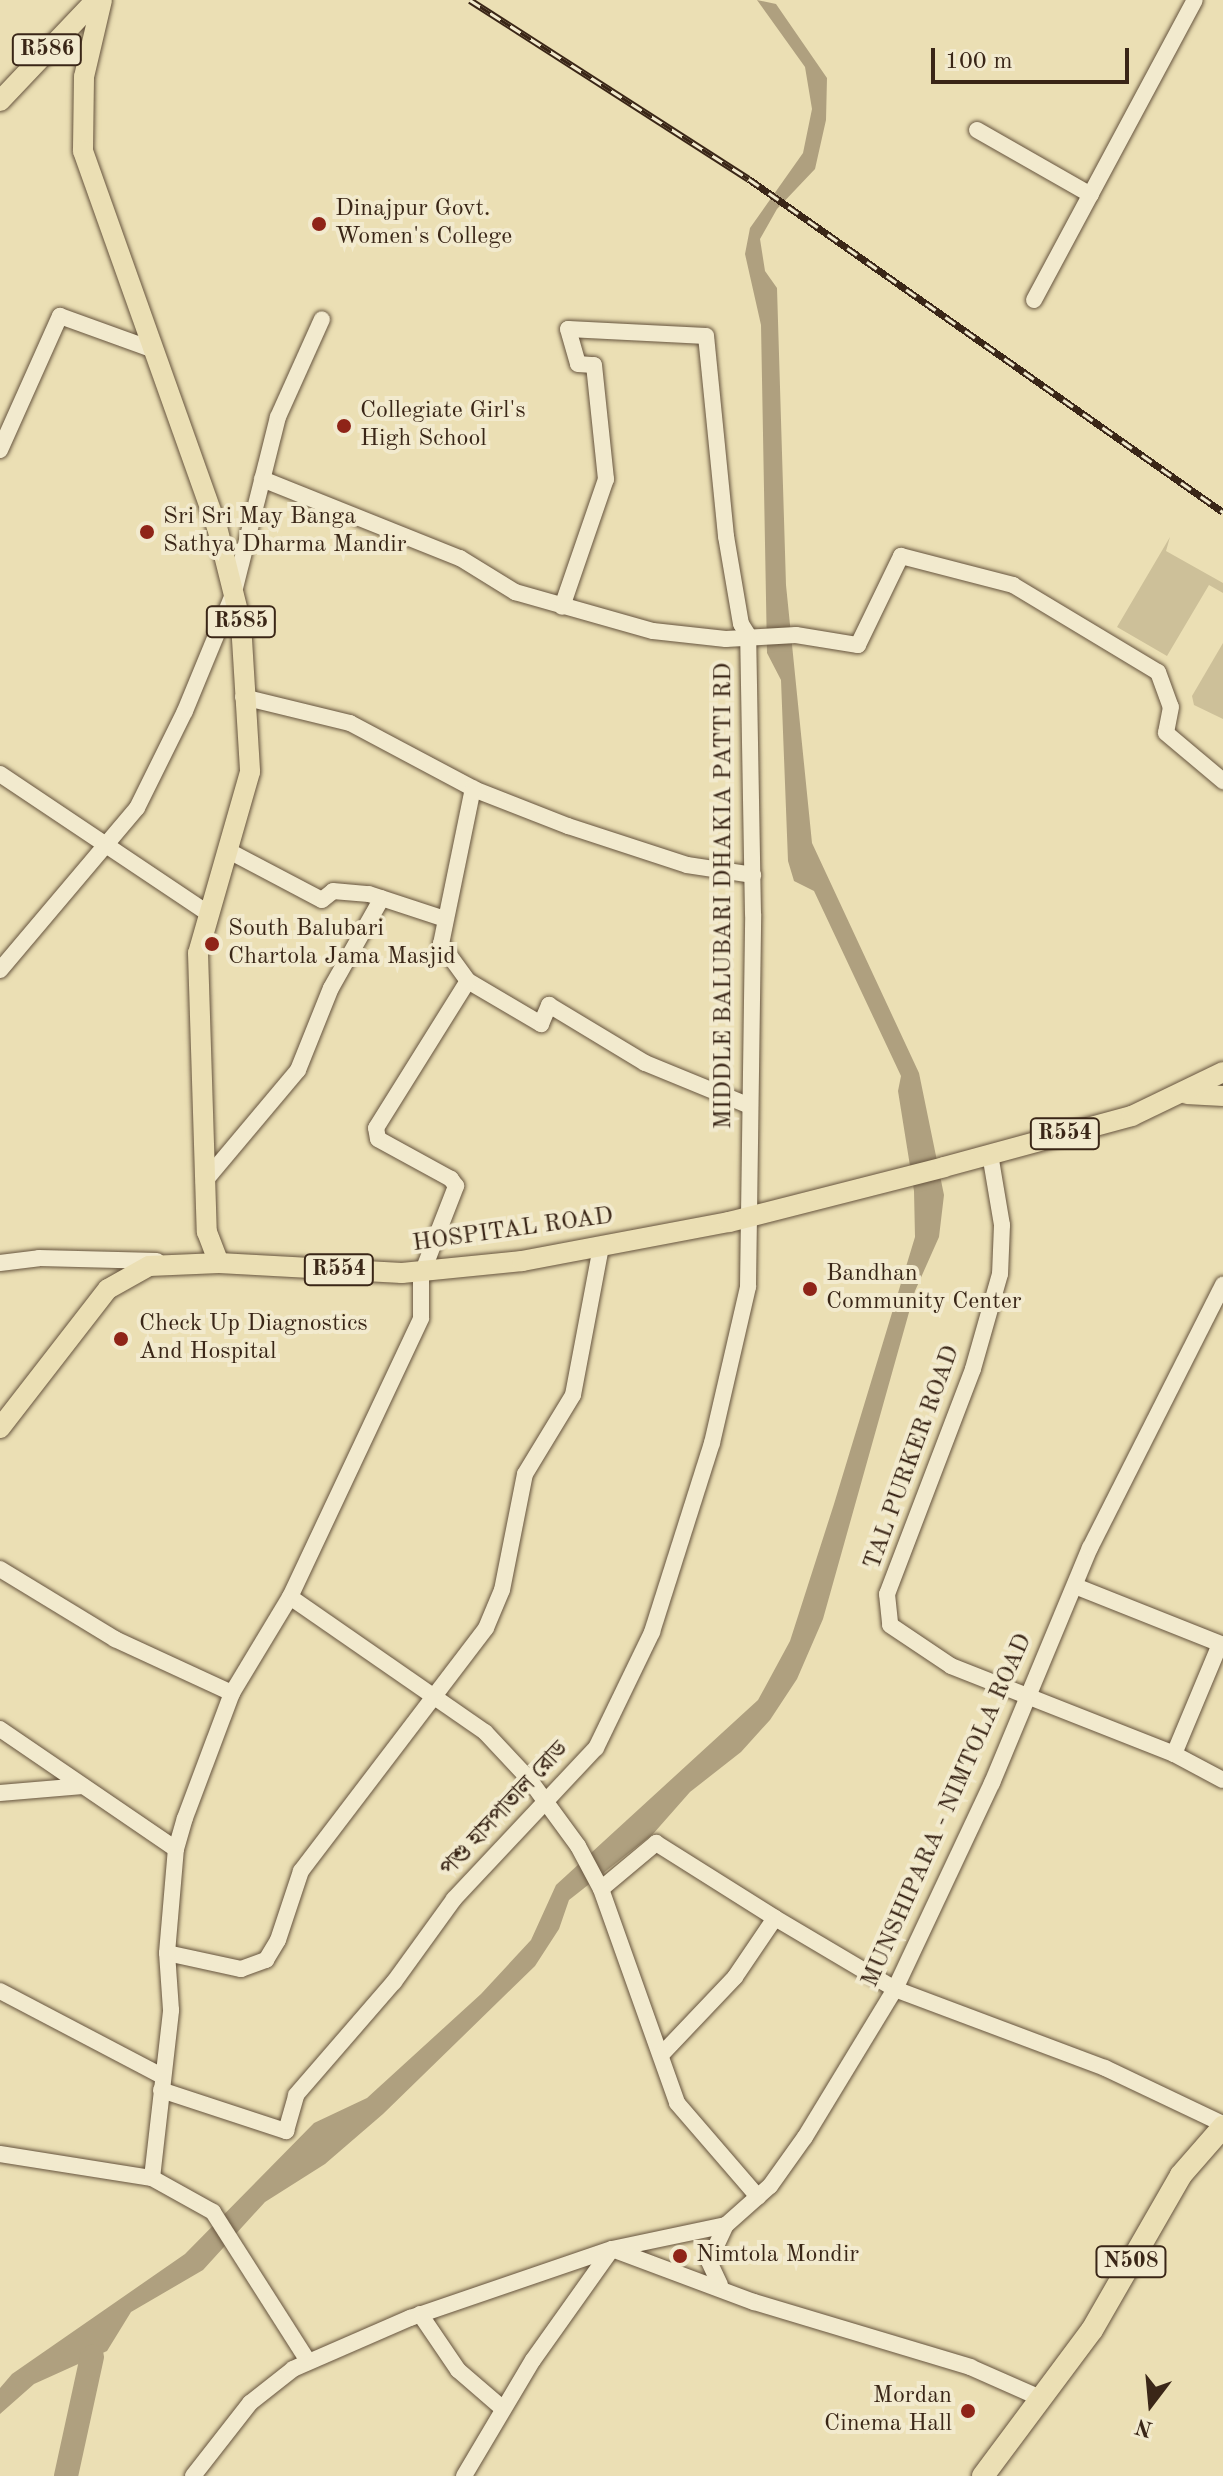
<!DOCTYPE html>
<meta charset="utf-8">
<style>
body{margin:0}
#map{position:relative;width:1223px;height:2476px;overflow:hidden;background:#ebdfb4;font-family:"Old Standard TT","Noto Serif Bengali",serif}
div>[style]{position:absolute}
.green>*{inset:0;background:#cdc099}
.water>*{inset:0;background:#afa07f}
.river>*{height:24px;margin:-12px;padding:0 12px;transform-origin:12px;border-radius:12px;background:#afa07f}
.roads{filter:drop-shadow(0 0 2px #66543e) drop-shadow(0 0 2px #66543e)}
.minor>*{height:16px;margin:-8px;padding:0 8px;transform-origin:8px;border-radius:8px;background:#f2eace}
.major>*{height:20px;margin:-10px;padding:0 10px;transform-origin:10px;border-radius:10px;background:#ebdfb4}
.highway>*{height:22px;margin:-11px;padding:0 11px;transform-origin:11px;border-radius:11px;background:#ebdfb4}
.rail>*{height:7px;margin-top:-3.5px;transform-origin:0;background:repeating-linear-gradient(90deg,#f2eace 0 12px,#3a2617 0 24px);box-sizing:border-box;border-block:2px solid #3a2617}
.dots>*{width:22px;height:22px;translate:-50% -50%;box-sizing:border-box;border:4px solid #f2eace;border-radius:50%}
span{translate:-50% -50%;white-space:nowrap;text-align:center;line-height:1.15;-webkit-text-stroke:8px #f2eace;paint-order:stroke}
.shield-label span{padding:2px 6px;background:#f2eace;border:2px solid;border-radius:6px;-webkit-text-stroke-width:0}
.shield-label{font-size:22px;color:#3a2617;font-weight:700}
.poi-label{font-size:24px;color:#3a2617}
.left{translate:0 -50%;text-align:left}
.right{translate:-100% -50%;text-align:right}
.street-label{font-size:24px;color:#3a2617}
.north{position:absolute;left:1111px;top:2364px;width:80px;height:80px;-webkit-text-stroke:6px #f2eace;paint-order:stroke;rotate:196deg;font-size:22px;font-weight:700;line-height:32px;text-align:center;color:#3a2617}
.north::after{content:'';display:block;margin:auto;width:28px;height:36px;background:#3a2617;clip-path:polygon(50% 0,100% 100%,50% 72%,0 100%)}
.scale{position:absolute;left:931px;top:48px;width:198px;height:36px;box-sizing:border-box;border:4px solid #3a2617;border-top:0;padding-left:10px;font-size:24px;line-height:28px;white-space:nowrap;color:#3a2617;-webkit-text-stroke:6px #f2eace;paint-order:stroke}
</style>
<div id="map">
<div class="green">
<i style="clip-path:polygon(1170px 537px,1166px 551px,1223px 583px,1223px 593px,1209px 585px,1167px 656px,1117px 627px)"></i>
<i style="clip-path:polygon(1223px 643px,1223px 719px,1194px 705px,1192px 696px)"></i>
</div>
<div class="water">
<i style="clip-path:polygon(757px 0,776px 4px,827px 78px,826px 120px,815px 169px,777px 209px,760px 239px,765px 271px,777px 288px,786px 585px,812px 843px,919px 1073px,944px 1195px,939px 1237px,915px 1291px,823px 1619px,797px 1679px,770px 1720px,741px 1752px,690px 1792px,653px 1834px,569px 1900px,559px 1929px,535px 1966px,383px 2114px,325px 2164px,265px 2202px,203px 2270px,131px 2312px,107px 2351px,34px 2384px,0 2414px,0 2388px,12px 2374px,185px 2254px,314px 2123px,367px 2098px,481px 1994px,531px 1940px,556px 1885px,758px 1700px,790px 1641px,834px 1504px,915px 1237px,914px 1191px,898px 1091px,901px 1076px,814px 891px,794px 881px,788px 861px,781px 680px,767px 653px,761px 325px,745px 254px,750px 228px,803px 153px,812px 109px,805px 67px)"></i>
</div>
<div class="river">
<i style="left:66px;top:2476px;width:122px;rotate:-77.7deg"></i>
</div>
<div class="roads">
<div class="minor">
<i style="left:977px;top:130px;width:131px;rotate:29.7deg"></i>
<i style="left:1034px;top:300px;width:340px;rotate:-61.8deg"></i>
<i style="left:0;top:450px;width:147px;rotate:-65.9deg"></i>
<i style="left:60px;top:316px;width:97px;rotate:19.9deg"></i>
<i style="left:262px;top:479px;width:213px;rotate:21.8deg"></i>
<i style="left:460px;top:558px;width:65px;rotate:31.7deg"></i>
<i style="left:515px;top:592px;width:143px;rotate:15.8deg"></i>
<i style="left:653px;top:631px;width:73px;rotate:6.3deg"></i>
<i style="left:726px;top:639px;width:70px;rotate:-3.3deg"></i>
<i style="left:796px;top:635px;width:63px;rotate:9.2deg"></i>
<i style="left:858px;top:645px;width:99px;rotate:-64.2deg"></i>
<i style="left:901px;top:556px;width:116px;rotate:14.5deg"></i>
<i style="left:1013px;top:585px;width:169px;rotate:31deg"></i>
<i style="left:1158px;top:672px;width:37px;rotate:70deg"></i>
<i style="left:1171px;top:707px;width:26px;rotate:101deg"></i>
<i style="left:1166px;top:733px;width:75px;rotate:40.1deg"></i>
<i style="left:243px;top:697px;width:110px;rotate:13.7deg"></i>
<i style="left:350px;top:723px;width:143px;rotate:28deg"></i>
<i style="left:476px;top:790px;width:99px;rotate:21.4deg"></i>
<i style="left:568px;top:826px;width:125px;rotate:18.1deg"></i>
<i style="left:687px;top:865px;width:67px;rotate:8.6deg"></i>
<i style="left:0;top:774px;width:250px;rotate:33.8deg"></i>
<i style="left:227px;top:850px;width:107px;rotate:27.8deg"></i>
<i style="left:322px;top:900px;width:14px;rotate:-39deg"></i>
<i style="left:333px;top:891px;width:36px;rotate:5deg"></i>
<i style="left:369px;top:894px;width:80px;rotate:18.2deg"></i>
<i style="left:0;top:970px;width:212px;rotate:-49.8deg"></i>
<i style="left:137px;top:808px;width:108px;rotate:-63.7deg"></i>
<i style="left:185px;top:711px;width:129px;rotate:-67.6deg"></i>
<i style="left:234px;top:592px;width:180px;rotate:-75.9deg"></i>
<i style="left:278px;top:417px;width:107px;rotate:-65.8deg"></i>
<i style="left:468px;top:981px;width:85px;rotate:30.5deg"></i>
<i style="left:541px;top:1024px;width:21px;rotate:-67deg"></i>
<i style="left:549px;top:1005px;width:112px;rotate:31.1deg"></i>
<i style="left:645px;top:1063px;width:113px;rotate:22.3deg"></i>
<i style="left:990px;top:1154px;width:72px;rotate:80.4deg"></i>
<i style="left:1002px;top:1225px;width:49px;rotate:92.3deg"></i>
<i style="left:1000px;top:1274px;width:99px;rotate:105.9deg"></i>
<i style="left:973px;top:1369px;width:241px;rotate:110.9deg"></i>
<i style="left:887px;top:1594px;width:31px;rotate:84deg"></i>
<i style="left:890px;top:1625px;width:73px;rotate:33.9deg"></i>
<i style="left:951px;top:1666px;width:240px;rotate:21.5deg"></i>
<i style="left:1174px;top:1754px;width:55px;rotate:28deg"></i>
<i style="left:204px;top:1182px;width:146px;rotate:-50deg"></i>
<i style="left:298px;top:1070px;width:88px;rotate:-68.1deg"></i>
<i style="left:331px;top:988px;width:103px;rotate:-60.5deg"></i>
<i style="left:0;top:1263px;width:39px;rotate:-7deg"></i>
<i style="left:39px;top:1258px;width:118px;rotate:1.5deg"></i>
<i style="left:0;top:1569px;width:135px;rotate:31.3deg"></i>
<i style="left:115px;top:1639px;width:129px;rotate:24.8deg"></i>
<i style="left:1075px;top:1586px;width:159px;rotate:21.7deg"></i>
<i style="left:290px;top:1597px;width:237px;rotate:34.7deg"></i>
<i style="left:485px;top:1732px;width:64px;rotate:46.9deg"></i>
<i style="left:529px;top:1779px;width:83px;rotate:53.8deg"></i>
<i style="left:578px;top:1846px;width:49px;rotate:61.9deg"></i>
<i style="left:601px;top:1889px;width:227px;rotate:70.4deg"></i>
<i style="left:677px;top:2103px;width:124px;rotate:49.2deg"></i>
<i style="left:0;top:1729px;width:213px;rotate:34.3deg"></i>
<i style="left:1174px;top:1754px;width:119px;rotate:-67.3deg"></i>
<i style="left:0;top:1793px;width:83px;rotate:-4.8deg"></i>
<i style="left:601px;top:1889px;width:72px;rotate:-39.9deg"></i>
<i style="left:656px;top:1843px;width:141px;rotate:32.2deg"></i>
<i style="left:167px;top:1953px;width:76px;rotate:12.2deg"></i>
<i style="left:241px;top:1969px;width:27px;rotate:-20deg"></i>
<i style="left:266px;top:1960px;width:23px;rotate:-59deg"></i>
<i style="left:278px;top:1940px;width:73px;rotate:-71.6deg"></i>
<i style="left:301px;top:1871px;width:305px;rotate:-52.7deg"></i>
<i style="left:486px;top:1628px;width:41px;rotate:-67.2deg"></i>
<i style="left:502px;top:1590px;width:118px;rotate:-78.8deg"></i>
<i style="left:525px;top:1474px;width:92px;rotate:-58.7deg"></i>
<i style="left:573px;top:1395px;width:151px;rotate:-79.3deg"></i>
<i style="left:0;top:1991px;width:183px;rotate:27.7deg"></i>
<i style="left:661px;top:2055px;width:108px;rotate:-46.5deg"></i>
<i style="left:735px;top:1977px;width:71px;rotate:-55.9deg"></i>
<i style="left:775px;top:1918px;width:139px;rotate:30.6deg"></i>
<i style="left:895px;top:1989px;width:224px;rotate:20.6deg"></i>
<i style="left:1105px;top:2068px;width:131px;rotate:25.4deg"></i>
<i style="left:161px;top:2090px;width:132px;rotate:18.2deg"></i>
<i style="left:286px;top:2131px;width:37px;rotate:-74deg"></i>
<i style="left:296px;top:2095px;width:150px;rotate:-49.1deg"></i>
<i style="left:394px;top:1982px;width:102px;rotate:-54.1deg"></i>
<i style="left:454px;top:1899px;width:207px;rotate:-46.8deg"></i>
<i style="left:596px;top:1748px;width:129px;rotate:-64.2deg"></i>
<i style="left:652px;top:1632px;width:198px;rotate:-72.4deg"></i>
<i style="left:712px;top:1443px;width:160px;rotate:-77deg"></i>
<i style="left:748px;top:1287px;width:373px;rotate:-89.2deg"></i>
<i style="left:753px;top:914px;width:279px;rotate:-91deg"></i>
<i style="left:748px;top:635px;width:13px;rotate:-122deg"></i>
<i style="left:741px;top:624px;width:89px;rotate:-99.7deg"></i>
<i style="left:726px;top:536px;width:201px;rotate:-95.7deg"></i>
<i style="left:706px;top:336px;width:138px;rotate:-177.1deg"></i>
<i style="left:568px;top:329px;width:36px;rotate:74deg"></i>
<i style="left:578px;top:364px;width:16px;rotate:4deg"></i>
<i style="left:594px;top:365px;width:115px;rotate:84deg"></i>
<i style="left:606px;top:479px;width:135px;rotate:109deg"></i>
<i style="left:0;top:2154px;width:154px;rotate:9deg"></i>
<i style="left:152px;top:2178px;width:70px;rotate:29.1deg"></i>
<i style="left:213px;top:2212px;width:177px;rotate:57.5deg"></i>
<i style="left:152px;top:2178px;width:169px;rotate:-83.5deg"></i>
<i style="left:171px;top:2010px;width:57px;rotate:-94deg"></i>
<i style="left:167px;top:1953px;width:104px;rotate:-85.1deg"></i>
<i style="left:176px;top:1849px;width:32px;rotate:-74deg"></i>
<i style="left:185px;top:1818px;width:134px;rotate:-69.4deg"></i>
<i style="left:232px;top:1693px;width:112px;rotate:-58.9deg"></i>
<i style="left:290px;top:1597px;width:308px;rotate:-64.8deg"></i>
<i style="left:421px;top:1318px;width:42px;rotate:-90deg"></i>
<i style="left:421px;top:1276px;width:97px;rotate:-68.7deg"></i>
<i style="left:456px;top:1186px;width:9px;rotate:-126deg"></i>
<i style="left:451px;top:1179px;width:83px;rotate:-151.3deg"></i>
<i style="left:378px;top:1139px;width:11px;rotate:-100deg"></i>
<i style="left:376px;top:1128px;width:173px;rotate:-58deg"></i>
<i style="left:468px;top:981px;width:46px;rotate:-126.1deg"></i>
<i style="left:441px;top:944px;width:159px;rotate:-78.4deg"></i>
<i style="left:720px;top:2285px;width:26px;rotate:-115deg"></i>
<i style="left:709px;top:2261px;width:40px;rotate:-65deg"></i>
<i style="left:420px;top:2314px;width:68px;rotate:55.8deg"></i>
<i style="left:458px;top:2370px;width:58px;rotate:40.8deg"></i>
<i style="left:193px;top:2476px;width:93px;rotate:-52deg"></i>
<i style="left:250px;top:2403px;width:55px;rotate:-38.3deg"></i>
<i style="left:293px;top:2369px;width:128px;rotate:-23.6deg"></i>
<i style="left:410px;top:2318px;width:213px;rotate:-18.9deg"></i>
<i style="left:612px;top:2249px;width:152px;rotate:20.5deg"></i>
<i style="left:754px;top:2302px;width:226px;rotate:16.7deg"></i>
<i style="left:970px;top:2367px;width:74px;rotate:23.8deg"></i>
<i style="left:464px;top:2476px;width:135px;rotate:-59.3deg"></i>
<i style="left:533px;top:2360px;width:136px;rotate:-54.6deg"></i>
<i style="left:612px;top:2249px;width:116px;rotate:-11.9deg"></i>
<i style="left:726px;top:2225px;width:59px;rotate:-41.6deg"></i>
<i style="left:770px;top:2186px;width:60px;rotate:-54.5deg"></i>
<i style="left:805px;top:2137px;width:173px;rotate:-58.7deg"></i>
<i style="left:895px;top:1989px;width:228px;rotate:-64.8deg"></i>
<i style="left:992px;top:1783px;width:255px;rotate:-67.4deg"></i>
<i style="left:1090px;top:1548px;width:295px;rotate:-63.2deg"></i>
</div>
<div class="major">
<i style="left:102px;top:0;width:79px;rotate:103.2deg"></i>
<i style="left:84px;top:77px;width:74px;rotate:90.8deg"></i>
<i style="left:83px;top:151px;width:399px;rotate:70.4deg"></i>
<i style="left:217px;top:527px;width:99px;rotate:76deg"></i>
<i style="left:241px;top:623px;width:149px;rotate:86.5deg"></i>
<i style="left:250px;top:772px;width:188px;rotate:106deg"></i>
<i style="left:198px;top:953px;width:279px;rotate:88.2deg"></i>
<i style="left:207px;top:1232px;width:33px;rotate:69deg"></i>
<i style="left:0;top:101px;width:139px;rotate:-46.5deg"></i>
<i style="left:1187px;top:1094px;width:36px;rotate:3deg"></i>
<i style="left:0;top:1428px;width:176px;rotate:-52.2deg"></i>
<i style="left:108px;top:1289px;width:47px;rotate:-29.3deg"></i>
<i style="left:149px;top:1266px;width:70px;rotate:-2.5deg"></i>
<i style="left:219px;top:1263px;width:183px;rotate:3.1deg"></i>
<i style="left:402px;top:1273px;width:121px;rotate:-5.7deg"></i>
<i style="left:522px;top:1261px;width:211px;rotate:-10.7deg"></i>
<i style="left:729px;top:1222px;width:222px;rotate:-14.3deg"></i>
<i style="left:944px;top:1167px;width:195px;rotate:-15.2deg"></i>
<i style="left:1132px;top:1116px;width:101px;rotate:-25.8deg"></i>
</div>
<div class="highway">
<i style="left:983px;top:2476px;width:182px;rotate:-53.3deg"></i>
<i style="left:1092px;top:2330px;width:179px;rotate:-60.1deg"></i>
<i style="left:1181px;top:2175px;width:64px;rotate:-48.8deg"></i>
</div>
</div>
<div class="rail">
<i style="left:470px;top:0;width:331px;rotate:32.7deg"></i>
<i style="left:749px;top:179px;width:579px;rotate:35.09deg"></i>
</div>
<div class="dots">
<i style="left:319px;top:224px;background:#8f2418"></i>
<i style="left:344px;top:426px;background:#8f2418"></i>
<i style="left:147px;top:532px;background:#8f2418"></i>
<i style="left:212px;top:944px;background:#8f2418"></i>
<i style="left:810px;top:1289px;background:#8f2418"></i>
<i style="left:121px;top:1339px;background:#8f2418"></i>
<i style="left:680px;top:2256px;background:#8f2418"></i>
<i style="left:968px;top:2411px;background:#8f2418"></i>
</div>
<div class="shield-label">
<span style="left:47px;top:50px">R586</span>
<span style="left:241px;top:622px">R585</span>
<span style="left:1065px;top:1134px">R554</span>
<span style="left:339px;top:1270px">R554</span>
<span style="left:1131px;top:2262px">N508</span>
</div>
<div class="poi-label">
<span class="left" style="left:335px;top:224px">Dinajpur Govt.<br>Women's College</span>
<span class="left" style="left:360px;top:426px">Collegiate Girl's<br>High School</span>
<span class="left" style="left:163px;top:532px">Sri Sri May Banga<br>Sathya Dharma Mandir</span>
<span class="left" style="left:228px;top:944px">South Balubari<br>Chartola Jama Masjid</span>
<span class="left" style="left:826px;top:1289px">Bandhan<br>Community Center</span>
<span class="left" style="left:139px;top:1339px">Check Up Diagnostics<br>And Hospital</span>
<span class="left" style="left:696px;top:2256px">Nimtola Mondir</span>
<span class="right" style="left:952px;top:2411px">Mordan<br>Cinema Hall</span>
</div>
<div class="street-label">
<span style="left:725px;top:896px;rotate:-90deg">MIDDLE BALUBARI DHAKIA PATTI RD</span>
<span style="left:513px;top:1231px;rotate:-8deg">HOSPITAL ROAD</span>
<span style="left:913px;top:1458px;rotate:-70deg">TAL PURKER ROAD</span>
<span style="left:505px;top:1810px;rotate:-47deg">পশু হাসপাতাল রোড</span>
<span style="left:948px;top:1811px;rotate:-66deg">MUNSHIPARA - NIMTOLA ROAD</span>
</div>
<div class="north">N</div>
<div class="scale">100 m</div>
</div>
